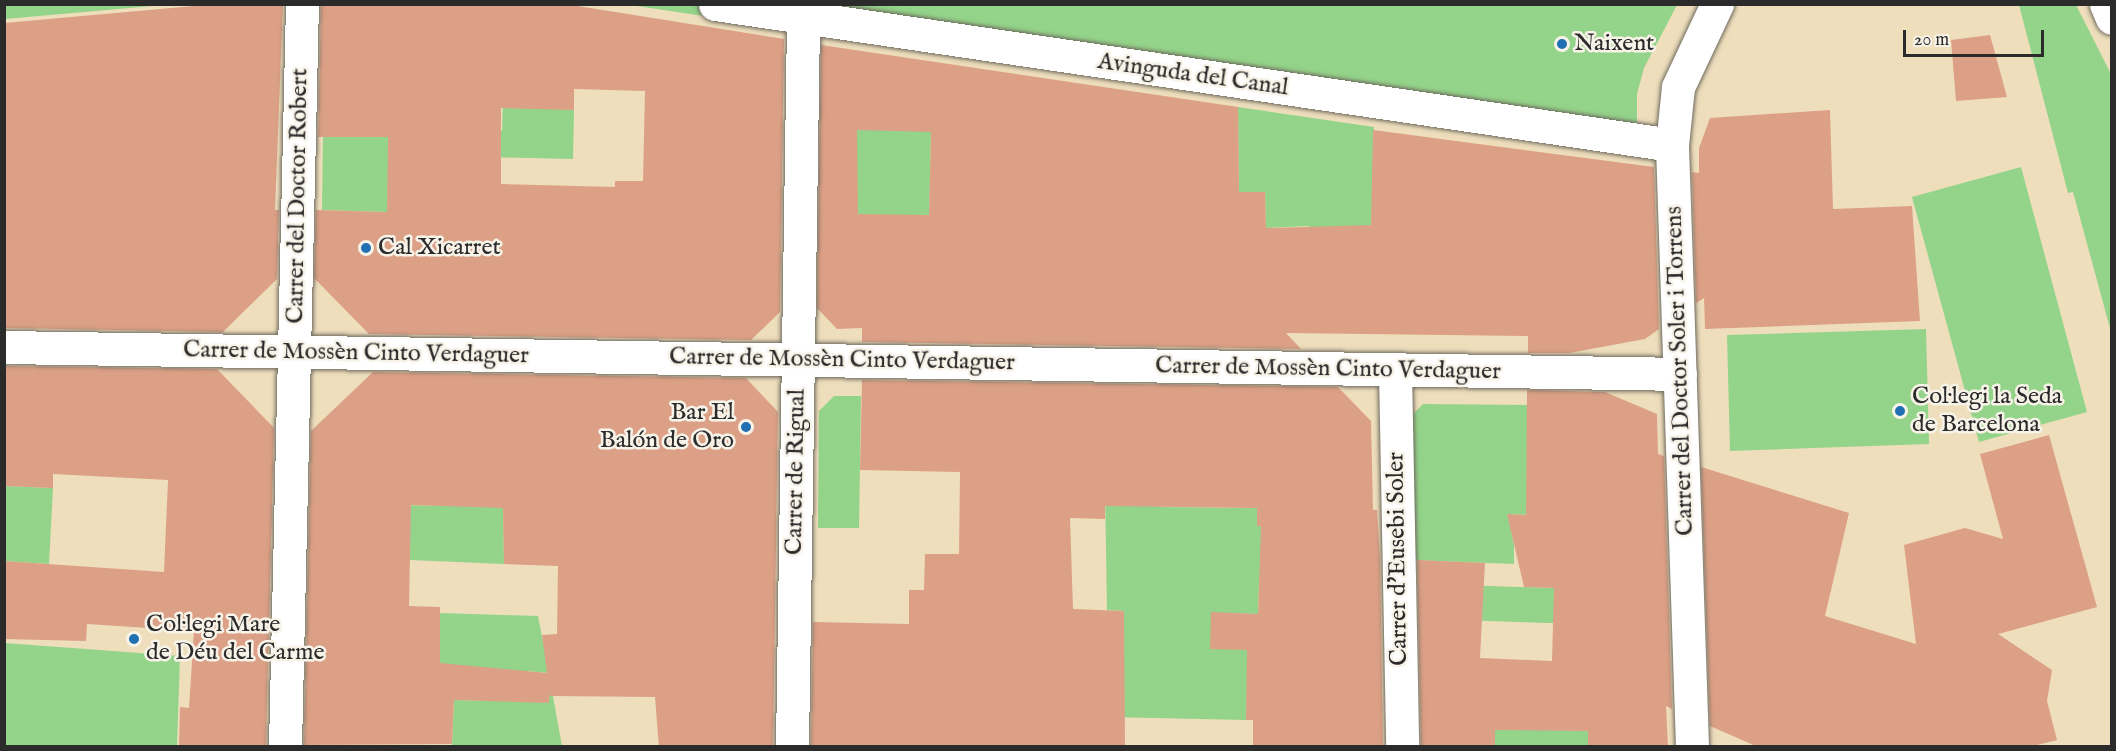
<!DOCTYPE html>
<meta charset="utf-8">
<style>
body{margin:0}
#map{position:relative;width:2116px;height:751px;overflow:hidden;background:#eedebc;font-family:"IM FELL English",serif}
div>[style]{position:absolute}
.green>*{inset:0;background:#94d48a}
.building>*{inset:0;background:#dca086}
.roads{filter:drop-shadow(0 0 2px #6f6a5e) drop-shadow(0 0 2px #6f6a5e)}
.street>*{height:33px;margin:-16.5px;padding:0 16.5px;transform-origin:16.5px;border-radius:16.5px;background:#fff}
.dots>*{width:16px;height:16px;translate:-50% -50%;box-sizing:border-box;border:3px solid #f7f3e8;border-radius:50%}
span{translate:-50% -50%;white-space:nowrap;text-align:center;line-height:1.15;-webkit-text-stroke:5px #f7f3e8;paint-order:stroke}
.poi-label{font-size:24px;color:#2b2b2b}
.left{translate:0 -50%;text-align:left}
.right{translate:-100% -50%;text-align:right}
.street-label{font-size:24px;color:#2b2b2b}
.frame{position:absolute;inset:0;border:6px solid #2b2b2b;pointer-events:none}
.scale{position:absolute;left:1903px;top:30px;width:141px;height:27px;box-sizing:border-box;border:3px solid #2b2b2b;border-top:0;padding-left:8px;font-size:18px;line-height:21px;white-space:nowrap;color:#2b2b2b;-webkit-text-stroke:4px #f7f3e8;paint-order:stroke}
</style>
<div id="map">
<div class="green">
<i style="clip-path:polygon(5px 4px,164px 4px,164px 5px,5px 19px)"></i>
<i style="clip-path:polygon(630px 5px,1677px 5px,1644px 68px,1637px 94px,1637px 155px)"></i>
<i style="clip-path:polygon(2019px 5px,2076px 5px,2111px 74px,2111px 332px,2073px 192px,2068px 193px)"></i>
<i style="clip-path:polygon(932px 87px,929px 225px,857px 215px,857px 130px)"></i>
<i style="clip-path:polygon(503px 99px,574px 110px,573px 159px,480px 157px,457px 130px,502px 131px)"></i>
<i style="clip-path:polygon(1238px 107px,1374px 127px,1370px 275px,1310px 275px,1309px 226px,1266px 228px,1265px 192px,1239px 192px)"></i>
<i style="clip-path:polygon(323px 137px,397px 137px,387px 212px,322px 210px)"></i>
<i style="clip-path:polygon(2021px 167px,2087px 412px,1979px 442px,1912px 197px)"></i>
<i style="clip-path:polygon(1926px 329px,1929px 444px,1730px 451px,1727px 335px)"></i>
<i style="clip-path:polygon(834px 396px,861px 396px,859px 528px,818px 528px,819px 411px)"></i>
<i style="clip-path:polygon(1423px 404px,1527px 405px,1562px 516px,1508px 514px,1514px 545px,1514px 564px,1412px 560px,1409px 418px)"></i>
<i style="clip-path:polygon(5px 486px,53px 488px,49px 564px,5px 561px)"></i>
<i style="clip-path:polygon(1105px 489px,1164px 507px,1257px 508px,1291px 527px,1269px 586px,1259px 586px,1258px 614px,1211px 613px,1272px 650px,1247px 686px,1246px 720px,1109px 717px,1124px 611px,1107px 610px)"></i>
<i style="clip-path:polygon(503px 495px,504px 564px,410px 560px,401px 505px,450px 506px)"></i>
<i style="clip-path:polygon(1459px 585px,1582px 589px,1580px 624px,1458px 620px)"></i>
<i style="clip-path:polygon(440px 613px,538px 616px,549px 673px,526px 671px,525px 691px,552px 691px,562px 746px,452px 746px,454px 700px,489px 701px,489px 690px,440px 664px)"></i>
<i style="clip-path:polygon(5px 643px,180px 656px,177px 746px,5px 746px)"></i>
<i style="clip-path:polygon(1495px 729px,1588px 731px,1588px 746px,1495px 746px)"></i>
</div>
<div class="building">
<i style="clip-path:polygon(216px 4px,283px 4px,275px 210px,279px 210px,277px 279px,223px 332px,4px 328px,4px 23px)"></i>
<i style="clip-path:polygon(evenodd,321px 4px,565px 4px,784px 39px,780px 312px,751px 340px,369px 334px,314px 278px,316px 210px,387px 212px,388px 137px,318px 137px,321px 4px,574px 89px,645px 91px,643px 181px,615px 181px,615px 187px,501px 184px,501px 108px,574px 110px,574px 89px)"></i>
<i style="clip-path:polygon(1990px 35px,2007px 97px,1956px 101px,1951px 40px)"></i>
<i style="clip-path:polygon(evenodd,821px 45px,1238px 107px,1239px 192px,1265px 192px,1266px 228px,1371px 225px,1373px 130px,1654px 167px,1659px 329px,1645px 339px,1569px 353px,1528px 353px,1528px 336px,1286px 333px,1301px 349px,862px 342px,862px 328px,837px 329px,817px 308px,821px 45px,857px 130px,931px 132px,929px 215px,858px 214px,857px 130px)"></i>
<i style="clip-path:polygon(1830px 110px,1833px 209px,1912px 206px,1920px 321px,1705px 329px,1704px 298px,1696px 303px,1692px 172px,1699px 173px,1699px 148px,1710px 118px)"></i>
<i style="clip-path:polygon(4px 366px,217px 369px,274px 428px,266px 745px,179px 747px,180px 707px,189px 708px,194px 631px,87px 624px,86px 641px,4px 639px,4px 561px,164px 572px,168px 480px,53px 474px,53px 488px,4px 486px)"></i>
<i style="clip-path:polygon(evenodd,373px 372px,746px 378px,778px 412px,773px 747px,659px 747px,655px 697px,550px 696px,550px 690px,549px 703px,454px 700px,452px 744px,304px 745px,311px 431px,373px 372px,411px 505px,503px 508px,504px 564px,558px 566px,557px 634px,542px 635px,547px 673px,440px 663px,440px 607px,409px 606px,411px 505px)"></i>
<i style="clip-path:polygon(862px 380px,1338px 387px,1371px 421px,1373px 510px,1377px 510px,1380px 559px,1383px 747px,1253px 747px,1253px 720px,1246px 720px,1247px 650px,1210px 649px,1211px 612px,1258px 614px,1261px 526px,1257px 526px,1257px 508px,1105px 506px,1105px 519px,1070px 518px,1073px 609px,1124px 611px,1125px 747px,811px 747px,813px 622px,909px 624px,909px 590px,924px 590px,925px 554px,959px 554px,960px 472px,860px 470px)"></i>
<i style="clip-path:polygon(1527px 390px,1605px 392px,1657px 414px,1658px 454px,1664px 456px,1672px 709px,1666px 706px,1668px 747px,1588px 747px,1588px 731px,1495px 730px,1495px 747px,1421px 747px,1417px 560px,1485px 563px,1480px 658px,1552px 661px,1554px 588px,1524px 587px,1507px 514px,1526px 515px)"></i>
<i style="clip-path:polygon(2049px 435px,2097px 607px,1998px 634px,2052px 670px,2047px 701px,2057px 740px,2029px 747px,1758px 747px,1710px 726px,1701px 467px,1849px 513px,1825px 616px,1916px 644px,1904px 545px,1965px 528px,2003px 539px,1980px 454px)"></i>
</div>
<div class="roads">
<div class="street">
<i style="left:715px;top:4px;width:967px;rotate:8.38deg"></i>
<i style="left:2106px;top:4px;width:15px;rotate:67deg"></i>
<i style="left:4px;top:347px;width:1676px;rotate:0.92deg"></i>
<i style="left:1395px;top:371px;width:375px;rotate:88.9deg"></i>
<i style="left:285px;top:746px;width:742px;rotate:-88.69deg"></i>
<i style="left:792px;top:746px;width:728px;rotate:-89.13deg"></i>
<i style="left:1692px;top:746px;width:601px;rotate:-91.91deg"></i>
<i style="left:1672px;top:145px;width:58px;rotate:-84.1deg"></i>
<i style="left:1678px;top:87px;width:92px;rotate:-64.8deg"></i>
</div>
</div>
<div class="dots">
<i style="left:1562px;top:44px;background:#1f6fb2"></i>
<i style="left:366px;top:248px;background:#1f6fb2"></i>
<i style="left:1900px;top:411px;background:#1f6fb2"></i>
<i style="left:746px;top:427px;background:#1f6fb2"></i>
<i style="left:134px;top:639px;background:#1f6fb2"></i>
</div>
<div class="poi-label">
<span class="left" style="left:1574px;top:44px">Naixent</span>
<span class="left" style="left:378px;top:248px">Cal Xicarret</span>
<span class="left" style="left:1912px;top:411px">Col·legi la Seda<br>de Barcelona</span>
<span class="right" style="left:734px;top:427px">Bar El<br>Balón de Oro</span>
<span class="left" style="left:146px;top:639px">Col·legi Mare<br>de Déu del Carme</span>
</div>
<div class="street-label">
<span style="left:1193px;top:75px;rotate:8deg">Avinguda del Canal</span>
<span style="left:298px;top:196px;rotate:-89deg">Carrer del Doctor Robert</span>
<span style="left:356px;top:353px;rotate:1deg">Carrer de Mossèn Cinto Verdaguer</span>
<span style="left:842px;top:360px;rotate:1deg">Carrer de Mossèn Cinto Verdaguer</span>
<span style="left:1328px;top:369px;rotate:1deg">Carrer de Mossèn Cinto Verdaguer</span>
<span style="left:1680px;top:371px;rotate:-92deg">Carrer del Doctor Soler i Torrens</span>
<span style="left:796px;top:472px;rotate:-89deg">Carrer de Rigual</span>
<span style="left:1398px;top:559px;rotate:-91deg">Carrer d'Eusebi Soler</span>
</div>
<div class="frame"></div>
<div class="scale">20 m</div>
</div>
